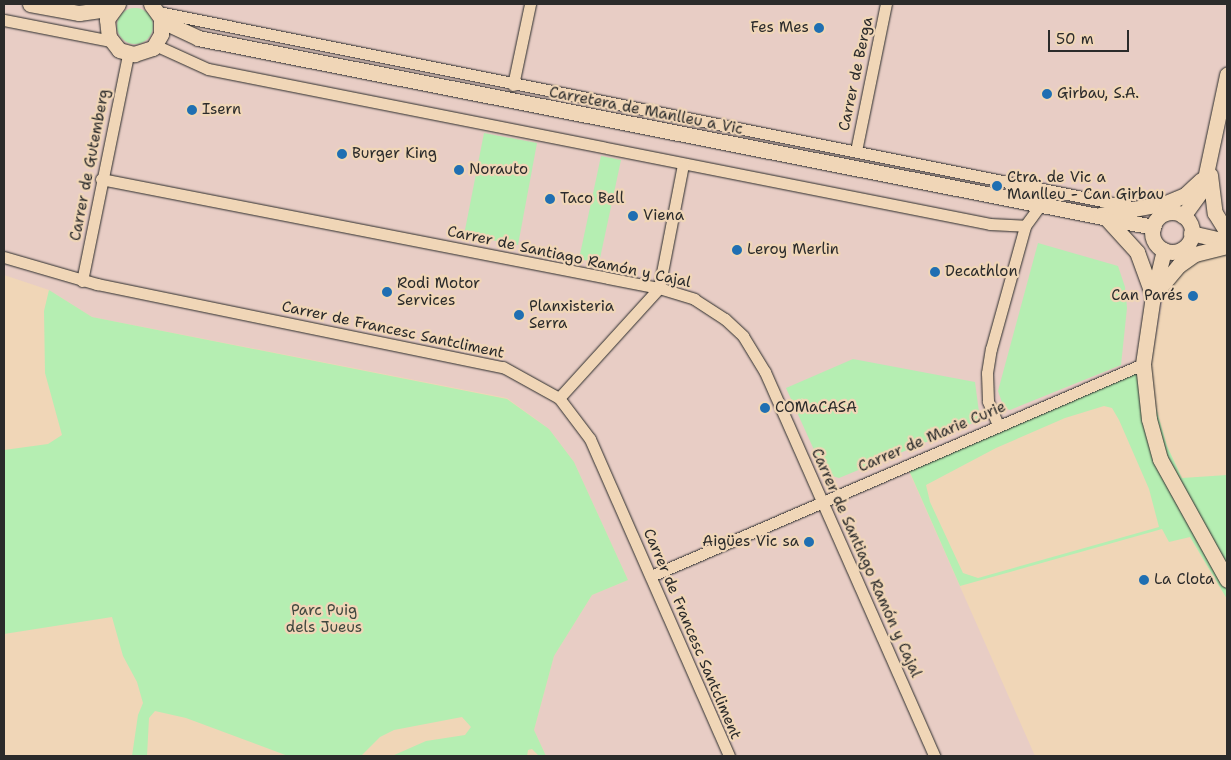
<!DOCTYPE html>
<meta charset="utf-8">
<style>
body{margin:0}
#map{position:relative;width:1231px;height:760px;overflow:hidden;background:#f0d6b7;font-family:"Shantell Sans",sans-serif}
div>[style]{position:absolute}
.built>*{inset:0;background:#e8cdc5}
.green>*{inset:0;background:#b5eeb2}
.round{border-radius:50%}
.roads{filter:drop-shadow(0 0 1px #2b2b2b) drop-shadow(0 0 1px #2b2b2b)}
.minor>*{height:11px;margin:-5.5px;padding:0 5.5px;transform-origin:5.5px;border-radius:5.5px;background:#f0d6b7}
.tertiary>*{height:15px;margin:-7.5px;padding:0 7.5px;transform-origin:7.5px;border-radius:7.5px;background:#f0d6b7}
.tertiary>.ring{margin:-7.5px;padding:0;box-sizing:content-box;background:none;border:15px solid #f0d6b7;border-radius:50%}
.dots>*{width:14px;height:14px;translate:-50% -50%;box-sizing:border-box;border:2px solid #f0d6b7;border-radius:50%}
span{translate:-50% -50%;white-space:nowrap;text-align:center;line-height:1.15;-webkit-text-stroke:4.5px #f0d6b7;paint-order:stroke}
.poi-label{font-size:15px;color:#2b2b2b}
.right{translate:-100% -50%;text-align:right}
.left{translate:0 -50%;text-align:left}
.street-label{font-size:15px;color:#2b2b2b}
.park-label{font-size:15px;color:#40483f}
.frame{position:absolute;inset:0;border:5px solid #2b2b2b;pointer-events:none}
.scale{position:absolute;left:1048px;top:30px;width:81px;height:22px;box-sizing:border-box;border:2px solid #2b2b2b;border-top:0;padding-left:6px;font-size:15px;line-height:18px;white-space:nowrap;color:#2b2b2b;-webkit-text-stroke:4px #f0d6b7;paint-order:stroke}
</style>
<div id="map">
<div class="built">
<i style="clip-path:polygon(4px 4px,1227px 4px,1227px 255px,1211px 255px,1190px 263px,1165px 287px,1151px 366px,908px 469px,1035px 756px,546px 756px,534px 730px,554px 656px,592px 595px,628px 580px,574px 462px,549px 429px,507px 398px,92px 317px,49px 290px,4px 275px)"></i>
</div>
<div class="green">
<i class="round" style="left:117px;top:8px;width:36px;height:36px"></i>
<i style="clip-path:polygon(484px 133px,537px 143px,518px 245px,464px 235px)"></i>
<i style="clip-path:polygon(601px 156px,621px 160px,599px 263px,579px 259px)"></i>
<i style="clip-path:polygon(1038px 243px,1118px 266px,1125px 287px,1127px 308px,1121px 365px,1010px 410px,1004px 408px,998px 391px)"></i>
<i style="clip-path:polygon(49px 290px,92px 317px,507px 399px,549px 429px,574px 462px,628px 580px,592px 595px,554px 656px,534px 730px,546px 756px,539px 756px,532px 749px,528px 750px,527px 756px,392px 756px,426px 741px,465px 735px,471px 727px,462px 717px,394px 730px,380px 737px,361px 756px,288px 756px,186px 718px,155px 711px,149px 718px,147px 756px,132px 756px,138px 715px,143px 703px,137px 682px,123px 656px,112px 617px,4px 634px,4px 450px,48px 444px,62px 435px,45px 373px,44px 311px)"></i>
<i style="clip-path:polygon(853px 359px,975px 382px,980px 420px,839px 478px,825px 474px,786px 388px)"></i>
<i style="clip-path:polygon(evenodd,1151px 366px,1152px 394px,1167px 446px,1182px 478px,1227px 475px,1227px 599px,1190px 537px,1169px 542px,1162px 529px,960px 586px,908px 468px,1151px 366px,1104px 406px,1112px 408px,1119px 420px,1149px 489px,1159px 527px,978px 578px,963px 573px,930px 502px,926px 485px,996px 448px,1065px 418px,1104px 406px)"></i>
</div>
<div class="roads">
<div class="minor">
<i style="left:158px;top:12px;width:993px;rotate:11.32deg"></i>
<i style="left:4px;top:20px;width:109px;rotate:11.1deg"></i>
<i style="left:155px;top:45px;width:58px;rotate:24.4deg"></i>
<i style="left:208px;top:69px;width:797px;rotate:11.21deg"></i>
<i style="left:990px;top:224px;width:35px;rotate:3deg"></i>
<i style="left:513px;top:85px;width:83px;rotate:-78.1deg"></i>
<i style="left:856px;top:151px;width:150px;rotate:-78.5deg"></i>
<i style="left:101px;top:179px;width:569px;rotate:11.05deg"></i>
<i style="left:659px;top:288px;width:37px;rotate:17deg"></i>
<i style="left:694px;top:299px;width:37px;rotate:33deg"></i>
<i style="left:725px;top:319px;width:25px;rotate:43deg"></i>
<i style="left:743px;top:336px;width:42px;rotate:58.6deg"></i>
<i style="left:765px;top:372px;width:420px;rotate:66.2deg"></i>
<i style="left:4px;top:257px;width:97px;rotate:16.2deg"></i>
<i style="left:97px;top:284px;width:414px;rotate:11.6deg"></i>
<i style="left:503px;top:367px;width:64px;rotate:29deg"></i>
<i style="left:559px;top:398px;width:51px;rotate:52.9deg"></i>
<i style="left:590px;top:439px;width:346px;rotate:66.3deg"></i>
<i style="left:82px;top:281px;width:232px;rotate:-78.5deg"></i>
<i style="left:559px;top:398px;width:149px;rotate:-47.7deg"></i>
<i style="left:659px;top:288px;width:125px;rotate:-79deg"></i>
<i style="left:998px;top:425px;width:26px;rotate:-113deg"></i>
<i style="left:988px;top:401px;width:28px;rotate:-92deg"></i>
<i style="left:987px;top:373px;width:24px;rotate:-81deg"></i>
<i style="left:991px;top:349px;width:128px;rotate:-74.5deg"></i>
<i style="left:1025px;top:226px;width:26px;rotate:-54deg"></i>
<i style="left:651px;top:576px;width:536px;rotate:-23.31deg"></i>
</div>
<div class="tertiary">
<i style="left:30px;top:4px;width:50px;rotate:10.4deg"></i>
<i style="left:79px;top:13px;width:34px;rotate:-8deg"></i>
<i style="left:118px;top:4px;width:19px;rotate:126deg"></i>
<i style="left:107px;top:19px;width:18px;rotate:84deg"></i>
<i style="left:109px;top:37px;width:16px;rotate:52deg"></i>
<i style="left:119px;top:50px;width:16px;rotate:15deg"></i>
<i style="left:134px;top:54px;width:20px;rotate:-18deg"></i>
<i style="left:153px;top:48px;width:16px;rotate:-60deg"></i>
<i style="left:161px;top:34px;width:16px;rotate:-90deg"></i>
<i style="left:161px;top:18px;width:17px;rotate:-126deg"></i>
<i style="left:162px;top:21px;width:40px;rotate:25deg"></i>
<i style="left:198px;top:38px;width:974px;rotate:11.19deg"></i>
<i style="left:1210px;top:175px;width:38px;rotate:83deg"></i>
<i style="left:1215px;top:213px;width:22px;rotate:58deg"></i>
<i class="ring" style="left:1152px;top:212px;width:25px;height:25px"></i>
<i style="left:1100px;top:215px;width:67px;rotate:-10.3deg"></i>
<i style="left:1166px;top:203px;width:21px;rotate:-23deg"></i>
<i style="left:1185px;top:195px;width:22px;rotate:-43deg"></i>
<i style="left:1183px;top:216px;width:34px;rotate:-54deg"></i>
<i style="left:1203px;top:188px;width:116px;rotate:-78deg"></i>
<i style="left:1107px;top:219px;width:45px;rotate:47.7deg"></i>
<i style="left:1137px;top:252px;width:44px;rotate:69.9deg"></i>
<i style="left:1191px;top:233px;width:37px;rotate:13deg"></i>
<i style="left:1164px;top:250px;width:47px;rotate:103.4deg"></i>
<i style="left:1153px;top:296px;width:69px;rotate:98.4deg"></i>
<i style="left:1143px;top:364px;width:55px;rotate:83.8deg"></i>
<i style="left:1149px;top:419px;width:41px;rotate:74.6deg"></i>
<i style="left:1160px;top:459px;width:138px;rotate:61deg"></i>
<i style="left:1157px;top:291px;width:34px;rotate:-50deg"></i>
<i style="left:1179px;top:265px;width:19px;rotate:-35deg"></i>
<i style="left:1195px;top:254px;width:33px;rotate:-14deg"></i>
</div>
</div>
<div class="dots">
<i style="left:819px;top:28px;background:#1f6fb2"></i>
<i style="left:1047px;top:94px;background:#1f6fb2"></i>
<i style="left:192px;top:110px;background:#1f6fb2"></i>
<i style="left:342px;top:154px;background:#1f6fb2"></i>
<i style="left:459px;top:170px;background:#1f6fb2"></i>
<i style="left:997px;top:186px;background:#1f6fb2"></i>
<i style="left:550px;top:199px;background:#1f6fb2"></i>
<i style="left:633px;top:216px;background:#1f6fb2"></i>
<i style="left:737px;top:250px;background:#1f6fb2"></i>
<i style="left:935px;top:272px;background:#1f6fb2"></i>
<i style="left:387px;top:292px;background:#1f6fb2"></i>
<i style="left:1193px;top:296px;background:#1f6fb2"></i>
<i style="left:519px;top:315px;background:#1f6fb2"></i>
<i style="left:765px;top:408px;background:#1f6fb2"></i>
<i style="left:809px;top:542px;background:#1f6fb2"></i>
<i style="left:1144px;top:580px;background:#1f6fb2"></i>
</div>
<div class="poi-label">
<span class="right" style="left:809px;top:28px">Fes Mes</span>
<span class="left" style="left:1057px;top:94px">Girbau, S.A.</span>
<span class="left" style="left:202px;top:110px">Isern</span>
<span class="left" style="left:352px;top:154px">Burger King</span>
<span class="left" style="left:469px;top:170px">Norauto</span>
<span class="left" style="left:1007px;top:186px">Ctra. de Vic a<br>Manlleu - Can Girbau</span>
<span class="left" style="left:560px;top:199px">Taco Bell</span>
<span class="left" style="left:643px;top:216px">Viena</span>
<span class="left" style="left:747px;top:250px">Leroy Merlin</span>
<span class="left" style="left:945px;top:272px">Decathlon</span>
<span class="left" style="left:397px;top:292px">Rodi Motor<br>Services</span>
<span class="right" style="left:1183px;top:296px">Can Parés</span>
<span class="left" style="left:529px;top:315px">Planxisteria<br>Serra</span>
<span class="left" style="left:775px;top:408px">COMaCASA</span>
<span class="right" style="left:799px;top:542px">Aigües Vic sa</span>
<span class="left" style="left:1154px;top:580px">La Clota</span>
</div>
<div class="street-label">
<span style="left:856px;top:74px;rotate:-78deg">Carrer de Berga</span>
<span style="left:646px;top:111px;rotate:11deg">Carretera de Manlleu a Vic</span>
<span style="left:90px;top:165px;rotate:-79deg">Carrer de Gutemberg</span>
<span style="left:569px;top:257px;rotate:12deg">Carrer de Santiago Ramón y Cajal</span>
<span style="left:393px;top:330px;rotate:12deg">Carrer de Francesc Santcliment</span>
<span style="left:932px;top:437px;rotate:-23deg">Carrer de Marie Curie</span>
<span style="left:866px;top:563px;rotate:66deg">Carrer de Santiago Ramón y Cajal</span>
<span style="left:692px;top:634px;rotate:67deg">Carrer de Francesc Santcliment</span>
</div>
<div class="park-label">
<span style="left:324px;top:619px">Parc Puig<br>dels Jueus</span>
</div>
<div class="frame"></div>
<div class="scale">50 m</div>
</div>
